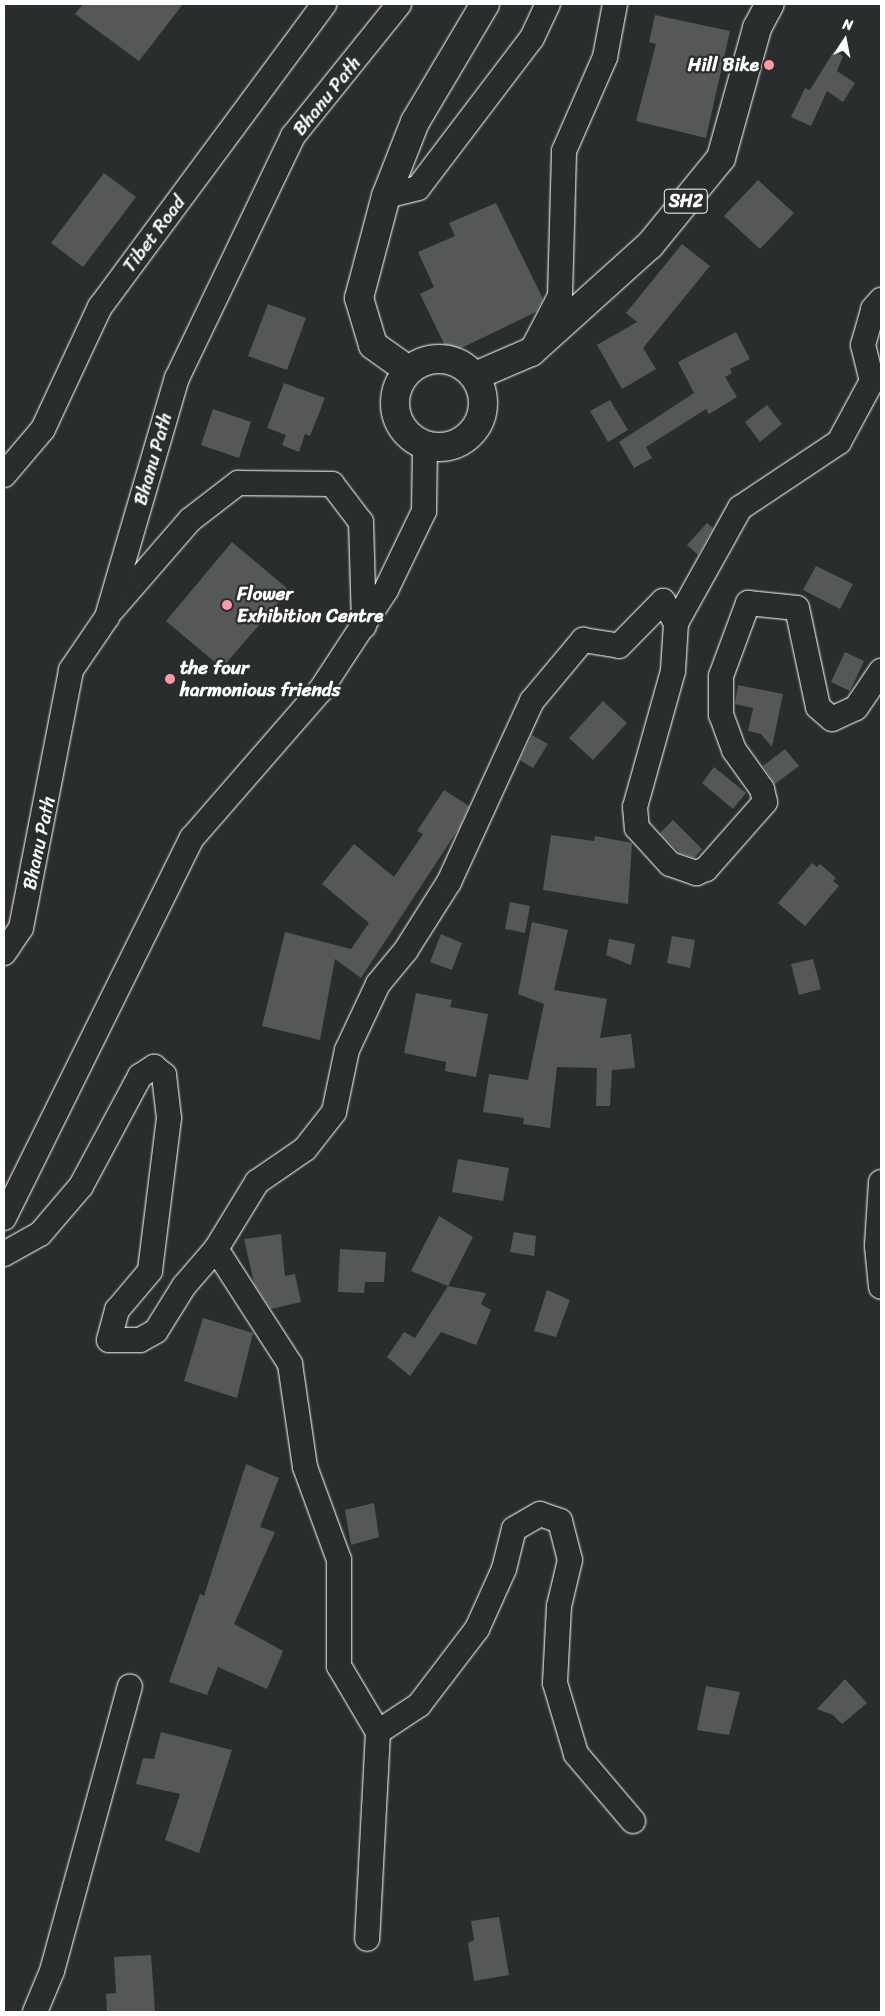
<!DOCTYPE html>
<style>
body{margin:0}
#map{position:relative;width:885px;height:2016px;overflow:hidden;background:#2a2d2e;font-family:Sriracha,sans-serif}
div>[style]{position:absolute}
.building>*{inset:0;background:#555758}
.roads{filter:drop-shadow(0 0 1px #fff) drop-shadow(0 0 1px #fff)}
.minor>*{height:24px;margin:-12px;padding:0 12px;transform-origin:12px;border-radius:12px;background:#2a2d2e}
.major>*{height:28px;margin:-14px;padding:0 14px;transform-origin:14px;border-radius:14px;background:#2a2d2e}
.major>.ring{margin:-14px;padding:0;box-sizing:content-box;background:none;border:28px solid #2a2d2e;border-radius:50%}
.dots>*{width:14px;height:14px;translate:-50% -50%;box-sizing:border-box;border:2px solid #2a2d2e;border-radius:50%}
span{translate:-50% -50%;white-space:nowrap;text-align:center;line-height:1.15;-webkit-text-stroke:4.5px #2a2d2e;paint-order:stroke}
.shield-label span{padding:1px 4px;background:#2a2d2e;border:1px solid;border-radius:4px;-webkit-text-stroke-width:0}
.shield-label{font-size:18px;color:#fff;font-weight:700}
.poi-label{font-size:19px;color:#fff;font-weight:700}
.right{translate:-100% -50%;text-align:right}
.left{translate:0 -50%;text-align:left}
.street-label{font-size:19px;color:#fff}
.frame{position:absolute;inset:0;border:5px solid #fff;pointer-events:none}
.north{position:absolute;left:820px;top:15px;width:50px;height:50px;-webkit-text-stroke:4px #2a2d2e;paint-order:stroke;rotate:11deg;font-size:14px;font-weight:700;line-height:20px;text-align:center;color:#fff}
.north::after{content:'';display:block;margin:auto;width:18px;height:22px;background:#fff;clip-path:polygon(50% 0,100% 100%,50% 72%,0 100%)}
</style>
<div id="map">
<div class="building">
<i style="clip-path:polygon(83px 4px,183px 4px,139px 61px,75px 14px)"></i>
<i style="clip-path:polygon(655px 15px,730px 31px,706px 138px,636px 121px,656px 44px,649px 42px)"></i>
<i style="clip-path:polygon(834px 51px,843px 56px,837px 71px,855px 83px,843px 102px,827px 91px,811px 126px,791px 117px,805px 88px,810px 90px)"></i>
<i style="clip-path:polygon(104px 173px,136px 197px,83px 267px,51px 243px)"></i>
<i style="clip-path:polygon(758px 180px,794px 213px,760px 249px,724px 216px)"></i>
<i style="clip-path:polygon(496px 203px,543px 299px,536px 312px,449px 354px,420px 294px,434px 287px,418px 252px,455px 236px,449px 223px)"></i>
<i style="clip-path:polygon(682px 244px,710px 266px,643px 348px,656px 369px,622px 389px,597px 345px,637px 322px,626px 313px)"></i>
<i style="clip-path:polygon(268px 304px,306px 318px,287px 370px,248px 356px)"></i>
<i style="clip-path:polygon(736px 332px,750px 359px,730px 369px,732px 373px,725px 377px,737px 397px,709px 414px,706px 409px,646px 447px,652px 458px,634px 468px,619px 442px,694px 393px,678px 362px)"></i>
<i style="clip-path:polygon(284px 383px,325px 398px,310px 436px,305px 434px,299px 452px,282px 445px,286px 435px,267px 428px)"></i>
<i style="clip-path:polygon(610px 400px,628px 430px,608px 442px,590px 411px)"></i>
<i style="clip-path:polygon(767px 405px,782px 424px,760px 442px,745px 422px)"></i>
<i style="clip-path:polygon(213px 409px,251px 422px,239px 458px,201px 445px)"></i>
<i style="clip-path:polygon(707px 523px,713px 528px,698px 555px,687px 545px)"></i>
<i style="clip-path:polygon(232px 542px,289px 590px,222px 668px,166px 621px)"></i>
<i style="clip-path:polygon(816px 566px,853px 584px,840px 609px,803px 590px)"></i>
<i style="clip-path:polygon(845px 652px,864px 661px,850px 691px,831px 682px)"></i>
<i style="clip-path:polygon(738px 685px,783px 694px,772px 747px,761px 734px,748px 731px,753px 708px,735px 704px)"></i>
<i style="clip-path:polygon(603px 701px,627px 723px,593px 760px,569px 738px)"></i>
<i style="clip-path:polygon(532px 735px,548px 744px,533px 768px,520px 760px)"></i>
<i style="clip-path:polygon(785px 749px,799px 766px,775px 784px,763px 766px)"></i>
<i style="clip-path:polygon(714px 767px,746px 793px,733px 809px,702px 783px)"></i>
<i style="clip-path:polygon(444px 790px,469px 806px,459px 828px,361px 978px,335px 959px,320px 1040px,262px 1026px,285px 932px,351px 949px,369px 923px,322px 884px,354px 844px,394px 877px,423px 834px,417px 831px)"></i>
<i style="clip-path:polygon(673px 820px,702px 849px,694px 858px,680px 853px,660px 833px)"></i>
<i style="clip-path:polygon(551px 835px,594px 841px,595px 836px,632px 843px,628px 904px,543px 890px)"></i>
<i style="clip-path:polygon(812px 863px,817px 867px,820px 864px,836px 878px,833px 881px,839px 886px,805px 926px,778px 903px)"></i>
<i style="clip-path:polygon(510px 902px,530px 906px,525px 933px,505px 929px)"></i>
<i style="clip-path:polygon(532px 922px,568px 930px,554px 990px,607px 999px,600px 1038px,631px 1034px,635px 1068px,612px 1070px,610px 1106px,596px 1106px,597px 1068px,557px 1067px,550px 1128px,523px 1124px,524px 1118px,483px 1112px,489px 1074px,528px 1080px,544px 1004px,518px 994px)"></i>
<i style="clip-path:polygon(441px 934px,462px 943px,452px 970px,430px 962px)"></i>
<i style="clip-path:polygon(672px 936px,695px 940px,690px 968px,667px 963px)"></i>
<i style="clip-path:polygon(609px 939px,635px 944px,631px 965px,606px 955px)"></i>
<i style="clip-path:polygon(813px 959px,821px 989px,799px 995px,791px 964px)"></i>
<i style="clip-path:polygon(416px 993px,452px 1000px,450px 1007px,488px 1014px,476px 1077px,445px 1071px,446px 1062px,404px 1053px)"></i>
<i style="clip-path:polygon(458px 1159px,509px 1168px,503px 1201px,452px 1192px)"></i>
<i style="clip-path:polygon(439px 1216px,473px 1237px,448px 1286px,411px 1271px)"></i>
<i style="clip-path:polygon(514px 1232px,536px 1236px,534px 1256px,510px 1252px)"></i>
<i style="clip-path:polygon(281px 1234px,285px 1276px,295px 1274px,301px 1302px,271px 1309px,254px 1283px,244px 1239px)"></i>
<i style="clip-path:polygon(340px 1249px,386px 1252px,384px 1282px,365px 1282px,364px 1293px,338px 1292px)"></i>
<i style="clip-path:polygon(448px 1286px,486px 1293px,481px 1304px,491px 1310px,476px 1345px,441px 1332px,410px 1376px,387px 1357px,404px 1332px,415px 1338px)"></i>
<i style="clip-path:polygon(547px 1290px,570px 1300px,556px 1337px,534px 1331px)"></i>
<i style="clip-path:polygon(203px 1318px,253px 1333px,237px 1398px,184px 1381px)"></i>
<i style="clip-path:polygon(246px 1464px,279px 1478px,260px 1527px,275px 1532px,234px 1624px,283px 1651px,267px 1689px,218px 1667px,207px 1695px,169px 1682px,200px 1594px,204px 1596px)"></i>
<i style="clip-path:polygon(374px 1503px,379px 1537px,351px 1545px,345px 1510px)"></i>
<i style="clip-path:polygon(845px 1679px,867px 1703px,842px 1724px,833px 1715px,817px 1709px)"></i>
<i style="clip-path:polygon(706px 1686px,740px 1692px,729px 1735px,697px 1730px)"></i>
<i style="clip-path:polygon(161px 1732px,232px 1750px,199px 1853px,165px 1840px,180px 1794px,136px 1784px,143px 1758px,154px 1759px)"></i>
<i style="clip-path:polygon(499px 1917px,509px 1975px,474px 1981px,468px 1943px,474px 1940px,471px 1921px)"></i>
<i style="clip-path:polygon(151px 1955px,155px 2012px,107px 2012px,106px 1994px,116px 1993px,114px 1957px)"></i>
</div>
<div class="roads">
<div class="minor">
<i style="left:386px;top:196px;width:33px;rotate:-14deg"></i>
<i style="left:418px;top:188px;width:188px;rotate:-52.8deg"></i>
<i style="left:532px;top:38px;width:38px;rotate:-65deg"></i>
<i style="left:534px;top:346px;width:56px;rotate:-62.5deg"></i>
<i style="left:560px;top:296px;width:145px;rotate:-88.4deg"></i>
<i style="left:564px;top:151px;width:103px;rotate:-66.4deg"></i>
<i style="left:605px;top:57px;width:54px;rotate:-79.3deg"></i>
<i style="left:4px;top:475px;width:60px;rotate:-49.7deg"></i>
<i style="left:43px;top:429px;width:135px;rotate:-65deg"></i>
<i style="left:100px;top:307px;width:377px;rotate:-53.5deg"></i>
<i style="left:112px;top:610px;width:119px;rotate:-49.1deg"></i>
<i style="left:190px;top:520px;width:61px;rotate:-37.6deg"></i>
<i style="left:238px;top:483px;width:94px;rotate:0.6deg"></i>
<i style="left:332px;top:484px;width:48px;rotate:52.7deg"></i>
<i style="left:361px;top:522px;width:104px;rotate:88.3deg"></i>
<i style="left:676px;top:623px;width:132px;rotate:-60.9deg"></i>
<i style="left:740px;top:508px;width:119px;rotate:-33.7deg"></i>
<i style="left:839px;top:442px;width:69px;rotate:-61.6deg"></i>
<i style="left:872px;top:381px;width:37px;rotate:-104deg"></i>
<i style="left:863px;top:345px;width:37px;rotate:-74deg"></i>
<i style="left:873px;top:309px;width:12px;rotate:-48deg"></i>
<i style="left:4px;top:953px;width:30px;rotate:-56deg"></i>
<i style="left:21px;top:928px;width:263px;rotate:-79deg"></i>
<i style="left:71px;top:670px;width:64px;rotate:-55.8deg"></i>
<i style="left:107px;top:617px;width:249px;rotate:-73.7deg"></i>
<i style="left:177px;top:378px;width:268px;rotate:-64.4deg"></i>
<i style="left:293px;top:136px;width:169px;rotate:-51.2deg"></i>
<i style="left:881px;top:1182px;width:64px;rotate:93.6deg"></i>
<i style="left:877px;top:1246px;width:41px;rotate:84.4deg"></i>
<i style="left:4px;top:1218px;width:424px;rotate:-63.7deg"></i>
<i style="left:192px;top:838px;width:195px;rotate:-49deg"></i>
<i style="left:320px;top:691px;width:121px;rotate:-56.8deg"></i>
<i style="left:386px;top:590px;width:88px;rotate:-64.3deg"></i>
<i style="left:424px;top:511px;width:64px;rotate:-89.1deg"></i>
<i style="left:216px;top:1249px;width:137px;rotate:57.2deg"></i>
<i style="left:290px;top:1364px;width:104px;rotate:81.7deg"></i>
<i style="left:305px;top:1467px;width:99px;rotate:69.9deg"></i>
<i style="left:339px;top:1560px;width:106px;rotate:90deg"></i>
<i style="left:339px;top:1666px;width:77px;rotate:59.4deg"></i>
<i style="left:378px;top:1732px;width:207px;rotate:93deg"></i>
<i style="left:4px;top:1254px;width:41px;rotate:-29.1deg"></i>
<i style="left:40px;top:1234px;width:63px;rotate:-49.5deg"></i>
<i style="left:81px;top:1186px;width:125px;rotate:-61.8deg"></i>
<i style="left:140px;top:1076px;width:17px;rotate:-33deg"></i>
<i style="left:154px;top:1067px;width:13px;rotate:39deg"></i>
<i style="left:164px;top:1075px;width:43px;rotate:83.4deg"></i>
<i style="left:169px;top:1118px;width:154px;rotate:97.1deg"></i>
<i style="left:150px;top:1271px;width:51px;rotate:130.2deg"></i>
<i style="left:117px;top:1310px;width:31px;rotate:105deg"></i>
<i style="left:109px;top:1340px;width:31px"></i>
<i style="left:140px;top:1340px;width:18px;rotate:-29deg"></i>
<i style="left:156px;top:1331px;width:53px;rotate:-58.1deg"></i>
<i style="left:184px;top:1286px;width:49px;rotate:-49.1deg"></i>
<i style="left:216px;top:1249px;width:79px;rotate:-58.5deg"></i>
<i style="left:257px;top:1182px;width:58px;rotate:-34.5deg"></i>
<i style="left:305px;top:1149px;width:47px;rotate:-51.9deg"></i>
<i style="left:334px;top:1112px;width:63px;rotate:-78.2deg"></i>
<i style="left:347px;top:1050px;width:73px;rotate:-64.8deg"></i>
<i style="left:378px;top:984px;width:44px;rotate:-50.5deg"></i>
<i style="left:406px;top:950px;width:80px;rotate:-57.7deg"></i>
<i style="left:449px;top:882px;width:199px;rotate:-65.4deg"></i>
<i style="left:532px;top:701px;width:80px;rotate:-50.1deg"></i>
<i style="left:583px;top:640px;width:36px;rotate:9deg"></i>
<i style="left:619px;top:646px;width:63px;rotate:-45.6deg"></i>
<i style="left:663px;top:601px;width:26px;rotate:59deg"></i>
<i style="left:676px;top:623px;width:48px;rotate:93.6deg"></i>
<i style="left:673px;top:671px;width:141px;rotate:105.6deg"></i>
<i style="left:635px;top:807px;width:21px;rotate:85deg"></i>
<i style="left:637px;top:828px;width:49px;rotate:47.5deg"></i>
<i style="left:670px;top:864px;width:28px;rotate:19deg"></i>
<i style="left:696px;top:873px;width:11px;rotate:-22deg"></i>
<i style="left:706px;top:869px;width:89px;rotate:-48.6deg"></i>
<i style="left:765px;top:802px;width:13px;rotate:-103deg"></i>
<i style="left:762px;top:789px;width:48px;rotate:-125.7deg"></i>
<i style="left:734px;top:750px;width:37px;rotate:-110deg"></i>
<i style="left:721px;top:715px;width:39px;rotate:-90deg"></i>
<i style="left:721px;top:676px;width:78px;rotate:-69.7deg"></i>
<i style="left:748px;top:603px;width:49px;rotate:5.8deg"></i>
<i style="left:797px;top:608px;width:101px;rotate:78deg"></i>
<i style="left:818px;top:707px;width:18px;rotate:41deg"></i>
<i style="left:832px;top:719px;width:26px;rotate:-25deg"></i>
<i style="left:856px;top:708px;width:45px;rotate:-56deg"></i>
<i style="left:378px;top:1732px;width:49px;rotate:-33.4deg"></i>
<i style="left:419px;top:1705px;width:96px;rotate:-52.7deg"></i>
<i style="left:477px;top:1629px;width:66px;rotate:-65.8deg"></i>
<i style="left:504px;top:1569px;width:41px;rotate:-76deg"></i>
<i style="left:514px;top:1529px;width:30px;rotate:-30deg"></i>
<i style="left:540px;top:1514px;width:21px;rotate:19deg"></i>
<i style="left:560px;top:1521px;width:40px;rotate:75.6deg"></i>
<i style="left:570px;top:1560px;width:47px;rotate:103.4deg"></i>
<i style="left:559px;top:1606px;width:77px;rotate:93deg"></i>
<i style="left:555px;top:1683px;width:74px;rotate:73.5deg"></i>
<i style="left:576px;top:1754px;width:88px;rotate:49.6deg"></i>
<i style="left:35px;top:2012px;width:44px;rotate:-67.5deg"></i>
<i style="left:52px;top:1971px;width:295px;rotate:-74.7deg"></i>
</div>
<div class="major">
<i class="ring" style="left:395px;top:359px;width:60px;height:60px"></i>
<i style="left:408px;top:370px;width:43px;rotate:-144.5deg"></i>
<i style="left:373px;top:345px;width:49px;rotate:-106.6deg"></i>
<i style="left:359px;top:298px;width:106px;rotate:-75.2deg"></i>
<i style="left:386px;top:196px;width:79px;rotate:-68.6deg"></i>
<i style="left:415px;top:122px;width:137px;rotate:-59.3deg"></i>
<i style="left:475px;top:376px;width:61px;rotate:-23.2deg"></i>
<i style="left:531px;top:352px;width:160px;rotate:-42deg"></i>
<i style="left:650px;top:245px;width:112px;rotate:-50.8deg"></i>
<i style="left:721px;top:158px;width:135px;rotate:-74.5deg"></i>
<i style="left:757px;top:28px;width:27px;rotate:-62deg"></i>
</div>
</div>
<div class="dots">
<i style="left:769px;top:65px;background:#ff9aa2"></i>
<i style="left:227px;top:605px;background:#ff9aa2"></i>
<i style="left:170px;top:679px;background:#ff9aa2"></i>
</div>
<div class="shield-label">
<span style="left:686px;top:201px">SH2</span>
</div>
<div class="poi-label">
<span class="right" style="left:759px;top:65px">Hill Bike</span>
<span class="left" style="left:237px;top:605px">Flower<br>Exhibition Centre</span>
<span class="left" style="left:180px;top:679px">the four<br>harmonious friends</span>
</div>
<div class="street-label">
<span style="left:327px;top:96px;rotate:-51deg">Bhanu Path</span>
<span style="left:154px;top:234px;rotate:-53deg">Tibet Road</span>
<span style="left:153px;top:459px;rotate:-74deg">Bhanu Path</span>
<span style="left:39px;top:843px;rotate:-78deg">Bhanu Path</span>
</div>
<div class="frame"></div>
<div class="north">N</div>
</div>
